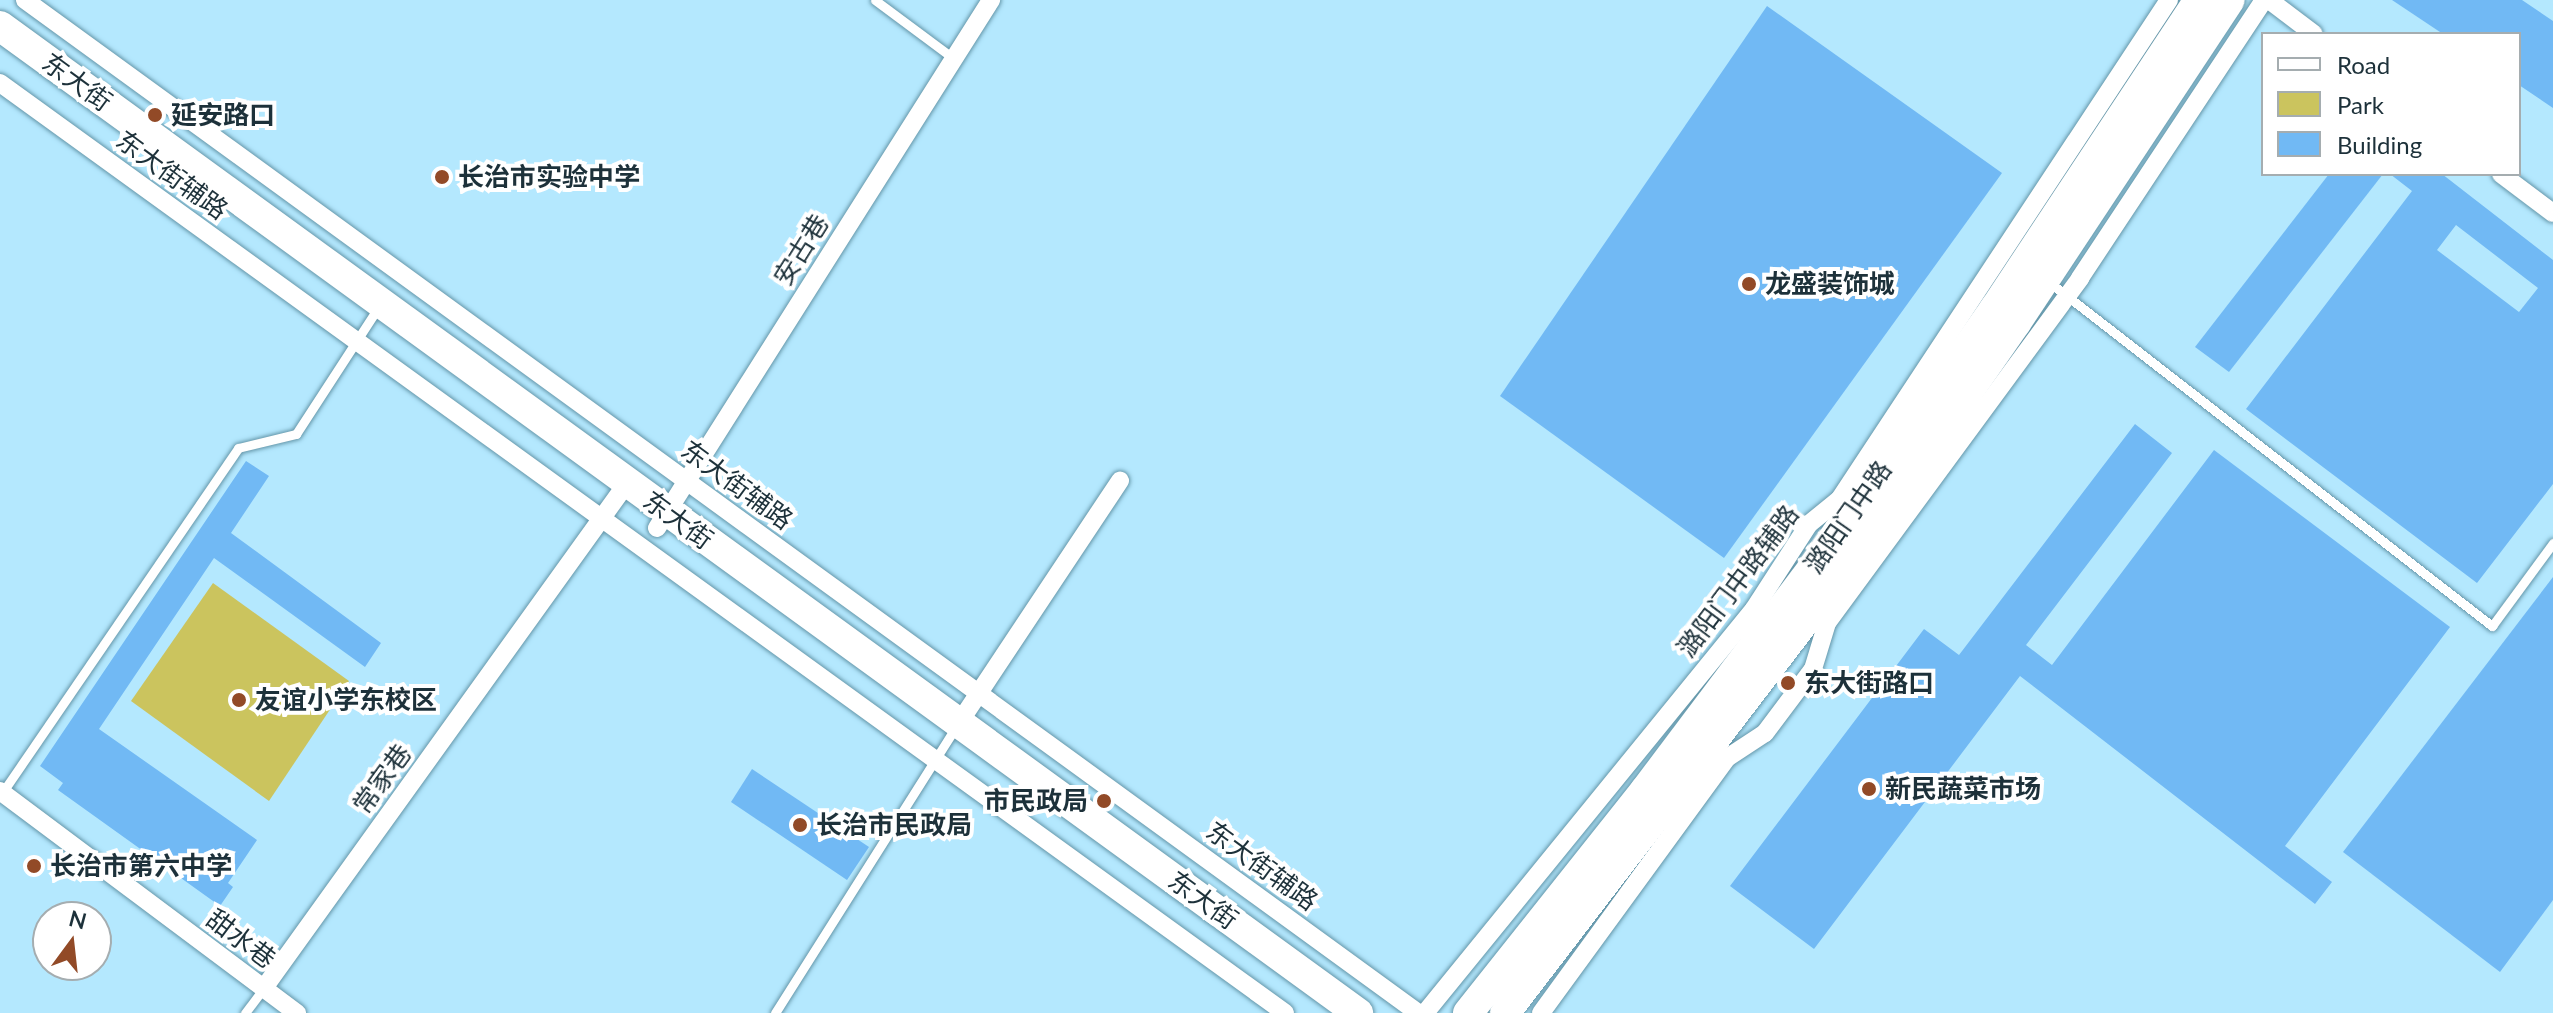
<!DOCTYPE html>
<meta charset="utf-8">
<style>
body{margin:0}
#map{position:relative;width:2553px;height:1013px;overflow:hidden;background:#b4e8fe;font-family:Lato,"Noto Sans SC",sans-serif}
div>[style]{position:absolute}
.green>*{inset:0;background:#cbc45e}
.building>*{inset:0;background:#71b9f4}
.roads{filter:drop-shadow(0 0 2px #6496a9) drop-shadow(0 0 2px #6496a9)}
.lane>*{height:9px;margin:-4.5px;padding:0 4.5px;transform-origin:4.5px;border-radius:4.5px;background:#fff}
.street>*{height:18px;margin:-9px;padding:0 9px;transform-origin:9px;border-radius:9px;background:#fff}
.primary>*{height:30px;margin:-15px;padding:0 15px;transform-origin:15px;border-radius:15px;background:#fff}
.dots>*{width:22px;height:22px;translate:-50% -50%;box-sizing:border-box;border:4px solid #fff;border-radius:50%}
span{translate:-50% -50%;white-space:nowrap;text-align:center;line-height:1.15;-webkit-text-stroke:8px #fff;paint-order:stroke}
.street-label{font-size:26px;color:#1d313a}
.poi-label{font-size:26px;color:#1d313a;font-weight:700}
.left{translate:0 -50%;text-align:left}
.right{translate:-100% -50%;text-align:right}
.legend{position:absolute;left:2261px;top:32px;width:260px;height:144px;box-sizing:border-box;background:#fff;border:2px solid #a5adb0;margin:0;padding:10px 14px;list-style:none;font-size:24px;color:#1d313a}
.legend li{display:flex;align-items:center;gap:16px;height:40px}
.legend b{width:40px;border:2px solid #a5adb0}
.north{position:absolute;left:32px;top:901px;width:80px;height:80px;box-sizing:border-box;background:#fff;border:2px solid #a5adb0;border-radius:50%;rotate:15deg;font-size:22px;font-weight:700;line-height:32px;text-align:center;color:#1d313a}
.north::after{content:'';display:block;margin:auto;width:28px;height:36px;background:#924a27;clip-path:polygon(50% 0,100% 100%,50% 72%,0 100%)}
</style>
<div id="map">
<div class="green">
<i style="clip-path:polygon(213px 583px,349px 681px,269px 801px,131px 701px)"></i>
</div>
<div class="building">
<i style="clip-path:polygon(2392px 0,2522px 0,2553px 21px,2553px 108px,2519px 85px,2519px 34px,2443px 34px)"></i>
<i style="clip-path:polygon(1767px 6px,2002px 173px,1724px 558px,1500px 396px)"></i>
<i style="clip-path:polygon(2329px 174px,2383px 174px,2229px 372px,2195px 347px)"></i>
<i style="clip-path:polygon(evenodd,2390px 174px,2442px 174px,2553px 260px,2553px 484px,2477px 583px,2246px 409px,2412px 191px,2390px 174px,2456px 225px,2538px 288px,2519px 312px,2437px 250px,2456px 225px)"></i>
<i style="clip-path:polygon(2135px 424px,2172px 453px,2026px 645px,2052px 665px,2214px 450px,2450px 627px,2285px 846px,2332px 882px,2315px 904px,2020px 676px,1814px 949px,1730px 886px,1924px 629px,1959px 655px)"></i>
<i style="clip-path:polygon(246px 461px,269px 476px,231px 533px,381px 643px,365px 667px,214px 558px,99px 729px,257px 840px,228px 883px,233px 887px,220px 906px,58px 790px,63px 783px,40px 766px)"></i>
<i style="clip-path:polygon(2553px 577px,2553px 900px,2500px 972px,2343px 852px)"></i>
<i style="clip-path:polygon(752px 769px,869px 847px,847px 880px,731px 802px)"></i>
</div>
<div class="roads">
<div class="lane">
<i style="left:875px;top:0;width:97px;rotate:36.6deg"></i>
<i style="left:2049px;top:282px;width:561px;rotate:37.83deg"></i>
<i style="left:2492px;top:626px;width:103px;rotate:-53.7deg"></i>
<i style="left:2px;top:793px;width:418px;rotate:-55.6deg"></i>
<i style="left:238px;top:448px;width:60px;rotate:-13.6deg"></i>
<i style="left:296px;top:434px;width:153px;rotate:-57deg"></i>
<i style="left:245px;top:1013px;width:31px;rotate:-53deg"></i>
<i style="left:775px;top:1013px;width:341px;rotate:-57.7deg"></i>
</div>
<div class="street">
<i style="left:25px;top:0;width:1722px;rotate:36.02deg"></i>
<i style="left:2269px;top:0;width:56px;rotate:37.1deg"></i>
<i style="left:0;top:83px;width:1586px;rotate:35.89deg"></i>
<i style="left:2501px;top:174px;width:65px;rotate:36.9deg"></i>
<i style="left:657px;top:528px;width:625px;rotate:-57.68deg"></i>
<i style="left:959px;top:723px;width:291px;rotate:-56.4deg"></i>
<i style="left:0;top:791px;width:371px;rotate:36.8deg"></i>
<i style="left:264px;top:988px;width:622px;rotate:-54.29deg"></i>
<i style="left:1425px;top:1013px;width:521px;rotate:-50.84deg"></i>
<i style="left:1754px;top:609px;width:101px;rotate:-57.1deg"></i>
<i style="left:1809px;top:524px;width:38px;rotate:-39deg"></i>
<i style="left:1839px;top:500px;width:599px;rotate:-56.58deg"></i>
<i style="left:1541px;top:1013px;width:316px;rotate:-53.9deg"></i>
<i style="left:1727px;top:758px;width:45px;rotate:-33.3deg"></i>
<i style="left:1765px;top:733px;width:80px;rotate:-53.1deg"></i>
<i style="left:1813px;top:669px;width:48px;rotate:-73.1deg"></i>
<i style="left:1827px;top:623px;width:428px;rotate:-53.7deg"></i>
<i style="left:2080px;top:278px;width:333px;rotate:-56.5deg"></i>
</div>
<div class="primary">
<i style="left:0;top:26px;width:1679px;rotate:36.01deg"></i>
<i style="left:1468px;top:1013px;width:286px;rotate:-51.5deg"></i>
<i style="left:1646px;top:789px;width:299px;rotate:-53deg"></i>
<i style="left:1826px;top:550px;width:295px;rotate:-55.1deg"></i>
<i style="left:1995px;top:308px;width:369px;rotate:-56.5deg"></i>
<i style="left:1505px;top:1013px;width:563px;rotate:-52.58deg"></i>
<i style="left:1847px;top:566px;width:296px;rotate:-55.2deg"></i>
<i style="left:2016px;top:323px;width:387px;rotate:-56.5deg"></i>
</div>
</div>
<div class="dots">
<i style="left:155px;top:115px;background:#924a27"></i>
<i style="left:442px;top:177px;background:#924a27"></i>
<i style="left:1749px;top:284px;background:#924a27"></i>
<i style="left:1788px;top:683px;background:#924a27"></i>
<i style="left:239px;top:700px;background:#924a27"></i>
<i style="left:1869px;top:789px;background:#924a27"></i>
<i style="left:1104px;top:801px;background:#924a27"></i>
<i style="left:800px;top:825px;background:#924a27"></i>
<i style="left:34px;top:866px;background:#924a27"></i>
</div>
<div class="street-label">
<span style="left:77px;top:82px;rotate:36deg">东大街</span>
<span style="left:172px;top:175px;rotate:36deg">东大街辅路</span>
<span style="left:801px;top:250px;rotate:-58deg">安古巷</span>
<span style="left:737px;top:485px;rotate:36deg">东大街辅路</span>
<span style="left:1848px;top:517px;rotate:-55deg">潞阳门中路</span>
<span style="left:678px;top:520px;rotate:36deg">东大街</span>
<span style="left:1738px;top:581px;rotate:-53deg">潞阳门中路辅路</span>
<span style="left:382px;top:779px;rotate:-54deg">常家巷</span>
<span style="left:1262px;top:866px;rotate:36deg">东大街辅路</span>
<span style="left:1203px;top:900px;rotate:36deg">东大街</span>
<span style="left:241px;top:939px;rotate:37deg">甜水巷</span>
</div>
<div class="poi-label">
<span class="left" style="left:171px;top:115px">延安路口</span>
<span class="left" style="left:458px;top:177px">长治市实验中学</span>
<span class="left" style="left:1765px;top:284px">龙盛装饰城</span>
<span class="left" style="left:1804px;top:683px">东大街路口</span>
<span class="left" style="left:255px;top:700px">友谊小学东校区</span>
<span class="left" style="left:1885px;top:789px">新民蔬菜市场</span>
<span class="right" style="left:1088px;top:801px">市民政局</span>
<span class="left" style="left:816px;top:825px">长治市民政局</span>
<span class="left" style="left:50px;top:866px">长治市第六中学</span>
</div>
<ul class="legend">
<li><b style="height:10px;background:#fff"></b>Road</li>
<li><b style="height:22px;background:#cbc45e"></b>Park</li>
<li><b style="height:22px;background:#71b9f4"></b>Building</li>
</ul>
<div class="north">N</div>
</div>
